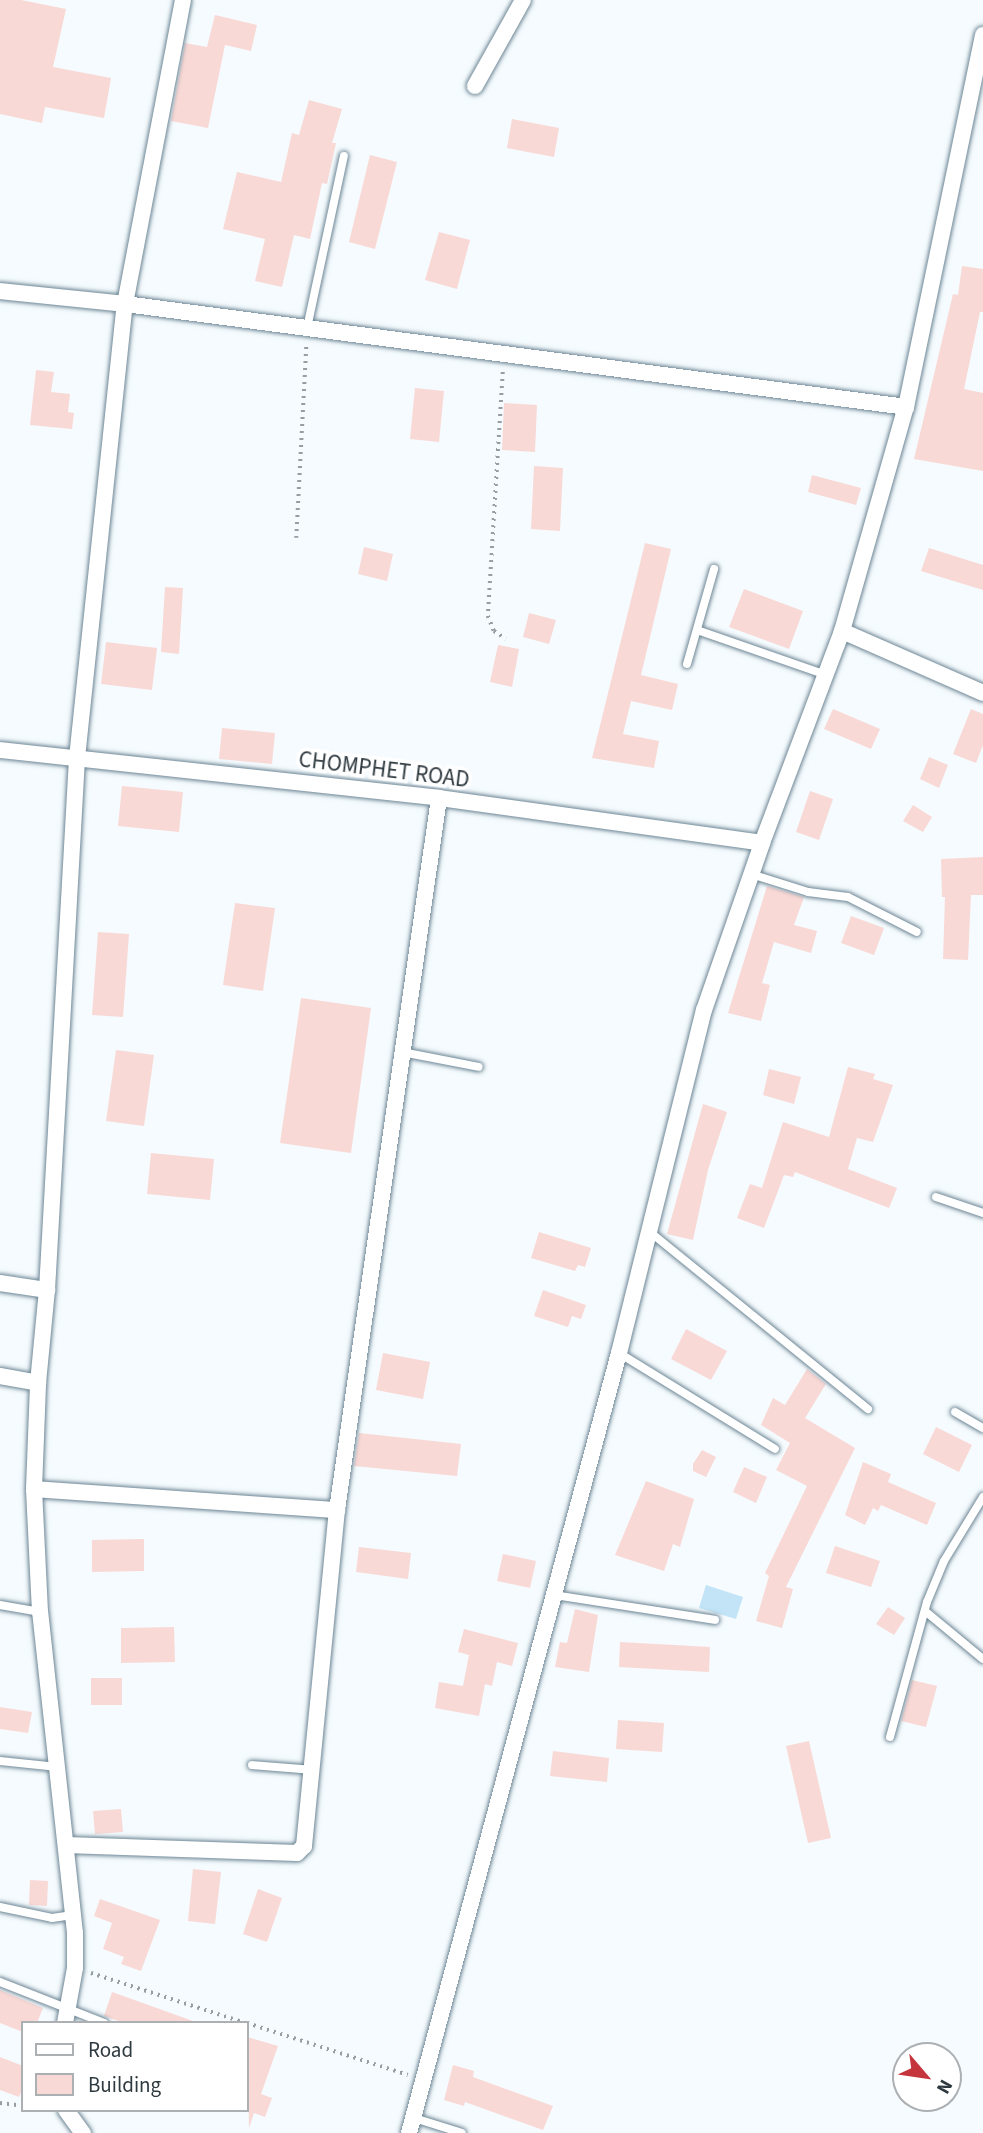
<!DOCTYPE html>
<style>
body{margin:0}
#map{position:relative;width:983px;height:2133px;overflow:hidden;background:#f5fbfe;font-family:"Source Sans 3",sans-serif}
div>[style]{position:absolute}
.green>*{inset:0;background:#c3e4f7}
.building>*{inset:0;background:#f9d9d6}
.path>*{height:3.5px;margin-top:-1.75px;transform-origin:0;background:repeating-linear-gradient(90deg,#969ea3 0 2px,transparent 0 7px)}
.roads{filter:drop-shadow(0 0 2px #6d8695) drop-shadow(0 0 2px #6d8695)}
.service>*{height:8px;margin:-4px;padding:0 4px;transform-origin:4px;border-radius:4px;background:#fff}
.minor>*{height:16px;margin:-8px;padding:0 8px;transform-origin:8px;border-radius:8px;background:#fff}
span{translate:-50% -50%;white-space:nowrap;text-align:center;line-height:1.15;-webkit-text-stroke:7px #fff;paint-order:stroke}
.street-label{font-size:23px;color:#2f3a40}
.legend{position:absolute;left:21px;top:2021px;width:228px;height:91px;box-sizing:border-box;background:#fff;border:2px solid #acb0b3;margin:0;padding:9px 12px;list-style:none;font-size:21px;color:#2f3a40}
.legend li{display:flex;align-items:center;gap:14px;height:35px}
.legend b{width:35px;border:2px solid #acb0b3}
.north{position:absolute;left:892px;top:2042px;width:70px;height:70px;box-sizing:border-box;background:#fff;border:2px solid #acb0b3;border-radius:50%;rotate:119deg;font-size:19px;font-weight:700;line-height:28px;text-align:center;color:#2f3a40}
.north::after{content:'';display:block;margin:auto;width:24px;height:32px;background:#c4353c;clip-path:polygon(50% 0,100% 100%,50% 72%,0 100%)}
</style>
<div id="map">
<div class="green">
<i style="clip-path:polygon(706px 1585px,743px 1597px,736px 1619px,699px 1608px)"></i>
</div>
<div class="building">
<i style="clip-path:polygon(0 0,21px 0,66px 9px,53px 67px,111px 78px,104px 118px,45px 107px,42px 123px,0 114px)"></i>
<i style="clip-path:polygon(215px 15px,257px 25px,251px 51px,225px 45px,208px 128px,171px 121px,185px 43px,207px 47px)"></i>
<i style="clip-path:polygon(309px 100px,342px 109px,332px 143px,336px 143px,327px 184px,322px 183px,310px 239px,294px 235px,282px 287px,255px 281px,265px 239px,223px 229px,237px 172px,281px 182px,292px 133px,299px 135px)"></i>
<i style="clip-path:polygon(512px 119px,559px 128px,554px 157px,507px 148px)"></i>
<i style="clip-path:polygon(370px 155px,397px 162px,375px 249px,349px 242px)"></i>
<i style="clip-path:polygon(439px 232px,470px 240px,457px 289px,425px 280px)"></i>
<i style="clip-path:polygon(962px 266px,983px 269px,983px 312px,980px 312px,964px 389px,983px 393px,983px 471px,914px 459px,953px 294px,958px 295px)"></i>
<i style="clip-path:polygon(36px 370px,54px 372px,51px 392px,70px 394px,68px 412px,74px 413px,72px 429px,30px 425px)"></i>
<i style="clip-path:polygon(415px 388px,444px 391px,439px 442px,410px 439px)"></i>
<i style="clip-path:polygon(504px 403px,537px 405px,535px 452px,502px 450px)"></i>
<i style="clip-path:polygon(534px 466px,563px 468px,560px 531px,531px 529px)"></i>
<i style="clip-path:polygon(812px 475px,861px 488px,856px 505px,808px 492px)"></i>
<i style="clip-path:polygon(645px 543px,671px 549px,641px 675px,678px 684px,672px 710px,631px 701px,623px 734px,659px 741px,654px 768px,592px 758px)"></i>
<i style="clip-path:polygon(364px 547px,393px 554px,387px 581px,358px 574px)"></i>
<i style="clip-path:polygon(929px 548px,983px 565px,983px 590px,921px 571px)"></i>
<i style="clip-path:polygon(165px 587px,183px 588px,179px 654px,161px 652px)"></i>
<i style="clip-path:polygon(744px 589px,803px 611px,789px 649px,729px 627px)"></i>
<i style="clip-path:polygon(529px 613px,556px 620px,549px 644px,523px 637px)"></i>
<i style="clip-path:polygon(106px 642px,157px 648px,152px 690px,101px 684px)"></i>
<i style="clip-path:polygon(498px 645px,519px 649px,512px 687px,490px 682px)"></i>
<i style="clip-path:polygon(833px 709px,880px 729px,871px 749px,824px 729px)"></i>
<i style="clip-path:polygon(971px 709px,983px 714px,983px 745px,976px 763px,953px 754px)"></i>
<i style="clip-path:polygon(222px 728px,275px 733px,272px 764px,219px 759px)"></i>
<i style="clip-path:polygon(929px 757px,948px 765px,939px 788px,920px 779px)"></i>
<i style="clip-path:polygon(122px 786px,183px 792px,179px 832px,118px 826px)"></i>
<i style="clip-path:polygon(810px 791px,833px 799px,819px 840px,796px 832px)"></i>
<i style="clip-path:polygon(913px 805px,932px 817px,923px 832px,903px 821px)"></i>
<i style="clip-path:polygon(983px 857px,983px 895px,971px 895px,968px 960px,943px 959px,945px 897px,942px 897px,941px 859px)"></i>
<i style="clip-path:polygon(767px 886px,804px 897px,794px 925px,817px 931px,811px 953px,774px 942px,762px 983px,770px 985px,761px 1021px,728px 1013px)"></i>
<i style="clip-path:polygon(235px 903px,275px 908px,263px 991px,223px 985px)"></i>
<i style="clip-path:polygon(851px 916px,884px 928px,874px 955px,841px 943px)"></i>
<i style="clip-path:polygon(98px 932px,129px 934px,123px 1017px,92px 1015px)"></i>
<i style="clip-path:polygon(301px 998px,371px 1008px,351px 1153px,280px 1143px)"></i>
<i style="clip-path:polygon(116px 1050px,154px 1055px,144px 1126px,106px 1121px)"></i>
<i style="clip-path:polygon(848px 1067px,875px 1074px,873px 1079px,893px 1085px,873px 1142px,857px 1138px,848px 1169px,897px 1188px,889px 1208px,795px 1172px,793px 1177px,784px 1175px,764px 1228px,737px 1218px,750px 1184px,762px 1188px,783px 1122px,829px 1137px)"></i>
<i style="clip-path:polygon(769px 1069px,801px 1077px,794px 1104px,763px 1095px)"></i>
<i style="clip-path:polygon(703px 1104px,727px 1112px,708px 1170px,693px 1240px,667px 1234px)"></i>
<i style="clip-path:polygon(151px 1153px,214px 1159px,210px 1200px,147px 1194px)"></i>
<i style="clip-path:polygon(539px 1232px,591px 1248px,585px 1267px,578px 1265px,575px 1271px,531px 1258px)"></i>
<i style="clip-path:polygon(543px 1290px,586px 1305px,581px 1319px,572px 1316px,568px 1327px,534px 1316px)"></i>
<i style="clip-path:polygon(686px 1329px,727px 1351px,711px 1380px,671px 1359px)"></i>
<i style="clip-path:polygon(383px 1353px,430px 1362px,423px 1399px,376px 1390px)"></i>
<i style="clip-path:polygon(807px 1369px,826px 1384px,805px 1418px,855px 1448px,786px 1587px,793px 1589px,782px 1628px,756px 1621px,769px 1576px,765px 1573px,807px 1486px,776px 1470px,790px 1443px,761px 1425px,773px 1398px,785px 1405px)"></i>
<i style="clip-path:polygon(936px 1427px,972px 1445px,959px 1472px,923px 1454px)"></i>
<i style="clip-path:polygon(359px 1433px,461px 1444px,457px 1476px,354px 1466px)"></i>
<i style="clip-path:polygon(702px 1450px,716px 1457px,706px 1477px,693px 1471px,693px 1464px)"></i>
<i style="clip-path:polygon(863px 1462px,891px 1474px,888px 1482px,936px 1503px,927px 1525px,881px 1505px,878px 1511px,873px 1508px,865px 1525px,845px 1515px)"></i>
<i style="clip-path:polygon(744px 1467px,767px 1477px,756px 1503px,733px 1492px)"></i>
<i style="clip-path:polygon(646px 1481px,694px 1499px,680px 1547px,673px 1544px,664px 1571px,615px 1555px)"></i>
<i style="clip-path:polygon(144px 1539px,144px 1571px,92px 1572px,92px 1540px)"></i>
<i style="clip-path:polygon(835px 1546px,880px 1561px,871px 1587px,826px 1573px)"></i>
<i style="clip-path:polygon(359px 1547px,411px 1553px,408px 1579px,356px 1572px)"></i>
<i style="clip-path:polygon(503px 1554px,536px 1561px,530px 1588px,497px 1581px)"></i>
<i style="clip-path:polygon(888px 1607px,905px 1618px,894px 1635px,876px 1624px)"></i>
<i style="clip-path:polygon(575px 1609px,598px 1615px,589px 1672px,555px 1667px,560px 1642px,567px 1643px)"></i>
<i style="clip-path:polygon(174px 1627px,175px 1662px,121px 1663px,121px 1628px)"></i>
<i style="clip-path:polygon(464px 1629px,518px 1643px,512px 1666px,497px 1662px,492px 1686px,485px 1684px,479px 1716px,435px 1708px,439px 1682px,463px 1686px,469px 1655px,458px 1652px)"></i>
<i style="clip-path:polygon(620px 1642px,710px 1647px,709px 1672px,619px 1667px)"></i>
<i style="clip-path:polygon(91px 1678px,122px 1678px,122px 1705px,91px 1705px)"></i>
<i style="clip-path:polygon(912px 1680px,937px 1686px,926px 1727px,901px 1721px)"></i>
<i style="clip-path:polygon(0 1707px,32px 1712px,28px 1733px,0 1729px)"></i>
<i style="clip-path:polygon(618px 1720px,664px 1723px,662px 1752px,616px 1749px)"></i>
<i style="clip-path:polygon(809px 1741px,831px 1838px,808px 1843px,786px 1746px)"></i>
<i style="clip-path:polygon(553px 1751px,609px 1758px,607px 1782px,550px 1776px)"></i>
<i style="clip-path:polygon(121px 1809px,123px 1832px,95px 1834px,93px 1811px)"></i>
<i style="clip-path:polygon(193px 1869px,221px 1872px,215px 1924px,188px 1921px)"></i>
<i style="clip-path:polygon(30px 1880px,48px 1881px,47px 1906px,29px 1905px)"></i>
<i style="clip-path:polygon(258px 1889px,282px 1898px,267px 1942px,243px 1934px)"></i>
<i style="clip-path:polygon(100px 1899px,160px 1920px,141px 1971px,121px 1964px,124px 1957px,103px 1949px,112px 1923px,94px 1916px)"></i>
<i style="clip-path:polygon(0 1990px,43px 2008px,37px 2023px,23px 2023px,23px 2032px,0 2023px)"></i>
<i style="clip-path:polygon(112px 1992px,193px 2021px,193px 2023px,124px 2023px,104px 2016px)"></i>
<i style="clip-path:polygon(247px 2037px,278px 2046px,261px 2094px,272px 2098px,265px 2117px,254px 2113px,249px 2128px)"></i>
<i style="clip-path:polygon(0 2057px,23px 2066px,23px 2088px,19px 2097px,0 2090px)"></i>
<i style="clip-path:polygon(453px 2065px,474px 2071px,473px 2077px,553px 2106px,543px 2130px,465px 2102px,464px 2106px,444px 2100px)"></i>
</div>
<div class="path">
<i style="left:503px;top:372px;width:244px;rotate:93.5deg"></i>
<i style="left:488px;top:616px;width:16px;rotate:68deg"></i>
<i style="left:494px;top:631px;width:14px;rotate:34deg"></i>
<i style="left:296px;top:538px;width:193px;rotate:-87deg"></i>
<i style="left:91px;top:1973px;width:163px;rotate:17.9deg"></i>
<i style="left:247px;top:2023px;width:169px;rotate:17.9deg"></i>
<i style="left:0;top:2103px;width:23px;rotate:7deg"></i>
</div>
<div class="roads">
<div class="service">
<i style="left:307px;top:328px;width:176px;rotate:-77.9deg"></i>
<i style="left:697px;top:630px;width:137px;rotate:19.2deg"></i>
<i style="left:687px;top:664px;width:99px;rotate:-74.1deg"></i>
<i style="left:751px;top:874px;width:60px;rotate:17.5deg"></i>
<i style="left:808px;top:892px;width:40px;rotate:7.1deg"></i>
<i style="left:848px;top:897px;width:77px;rotate:26.9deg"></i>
<i style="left:402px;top:1052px;width:78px;rotate:11deg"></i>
<i style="left:936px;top:1197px;width:50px;rotate:18.8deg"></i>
<i style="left:650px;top:1232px;width:281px;rotate:39.1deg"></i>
<i style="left:619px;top:1353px;width:183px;rotate:31.6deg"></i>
<i style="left:955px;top:1412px;width:32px;rotate:30deg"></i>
<i style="left:554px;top:1595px;width:163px;rotate:8.8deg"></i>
<i style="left:0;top:1605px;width:41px;rotate:9.9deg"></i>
<i style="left:925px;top:1611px;width:75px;rotate:39.6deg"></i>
<i style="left:890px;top:1737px;width:140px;rotate:-74.7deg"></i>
<i style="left:927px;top:1602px;width:44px;rotate:-67.5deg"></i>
<i style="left:944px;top:1561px;width:75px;rotate:-58.6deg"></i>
<i style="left:0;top:1761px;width:58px;rotate:5.9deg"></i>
<i style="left:252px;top:1765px;width:61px;rotate:4.7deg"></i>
<i style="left:0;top:1907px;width:53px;rotate:11.9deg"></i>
<i style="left:52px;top:1918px;width:21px;rotate:-8deg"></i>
<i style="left:0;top:1982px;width:112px;rotate:21.5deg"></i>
<i style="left:414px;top:2118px;width:50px;rotate:17.4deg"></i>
</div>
<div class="minor">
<i style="left:475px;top:86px;width:98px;rotate:-60.8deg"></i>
<i style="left:0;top:291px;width:126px;rotate:5.9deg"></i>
<i style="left:125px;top:304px;width:788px;rotate:7.51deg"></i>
<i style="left:842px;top:631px;width:154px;rotate:23.7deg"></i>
<i style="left:0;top:750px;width:442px;rotate:6.2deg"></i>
<i style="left:439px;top:798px;width:326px;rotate:7.9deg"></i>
<i style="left:0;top:1283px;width:48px;rotate:8.5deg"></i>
<i style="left:0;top:1376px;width:39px;rotate:10deg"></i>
<i style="left:34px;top:1489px;width:304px;rotate:4deg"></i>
<i style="left:66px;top:1845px;width:231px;rotate:2deg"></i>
<i style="left:297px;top:1853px;width:10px;rotate:-45deg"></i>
<i style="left:304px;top:1846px;width:338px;rotate:-84.4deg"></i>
<i style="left:337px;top:1510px;width:719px;rotate:-81.85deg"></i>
<i style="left:65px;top:2023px;width:56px;rotate:-79.7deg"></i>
<i style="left:75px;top:1968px;width:35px;rotate:-90deg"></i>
<i style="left:75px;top:1933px;width:323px;rotate:-96.2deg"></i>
<i style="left:40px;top:1612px;width:123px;rotate:-92.8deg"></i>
<i style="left:34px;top:1489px;width:106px;rotate:-87.8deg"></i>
<i style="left:38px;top:1383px;width:93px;rotate:-84.5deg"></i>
<i style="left:47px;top:1290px;width:533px;rotate:-86.77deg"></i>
<i style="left:77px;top:758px;width:457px;rotate:-84deg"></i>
<i style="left:125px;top:304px;width:309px;rotate:-79.2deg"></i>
<i style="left:66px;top:2110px;width:29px;rotate:54deg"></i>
<i style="left:409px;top:2133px;width:808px;rotate:-74.93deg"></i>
<i style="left:619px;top:1353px;width:353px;rotate:-76.1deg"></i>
<i style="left:704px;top:1010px;width:177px;rotate:-70.8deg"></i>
<i style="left:762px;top:843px;width:227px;rotate:-69.3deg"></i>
<i style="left:842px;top:631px;width:233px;rotate:-74.1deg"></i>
<i style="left:906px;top:407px;width:380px;rotate:-78.3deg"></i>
</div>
</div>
<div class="street-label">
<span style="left:384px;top:770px;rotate:7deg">CHOMPHET ROAD</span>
</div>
<ul class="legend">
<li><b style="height:9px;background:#fff"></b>Road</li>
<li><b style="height:19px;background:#f9d9d6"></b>Building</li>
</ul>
<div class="north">N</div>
</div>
